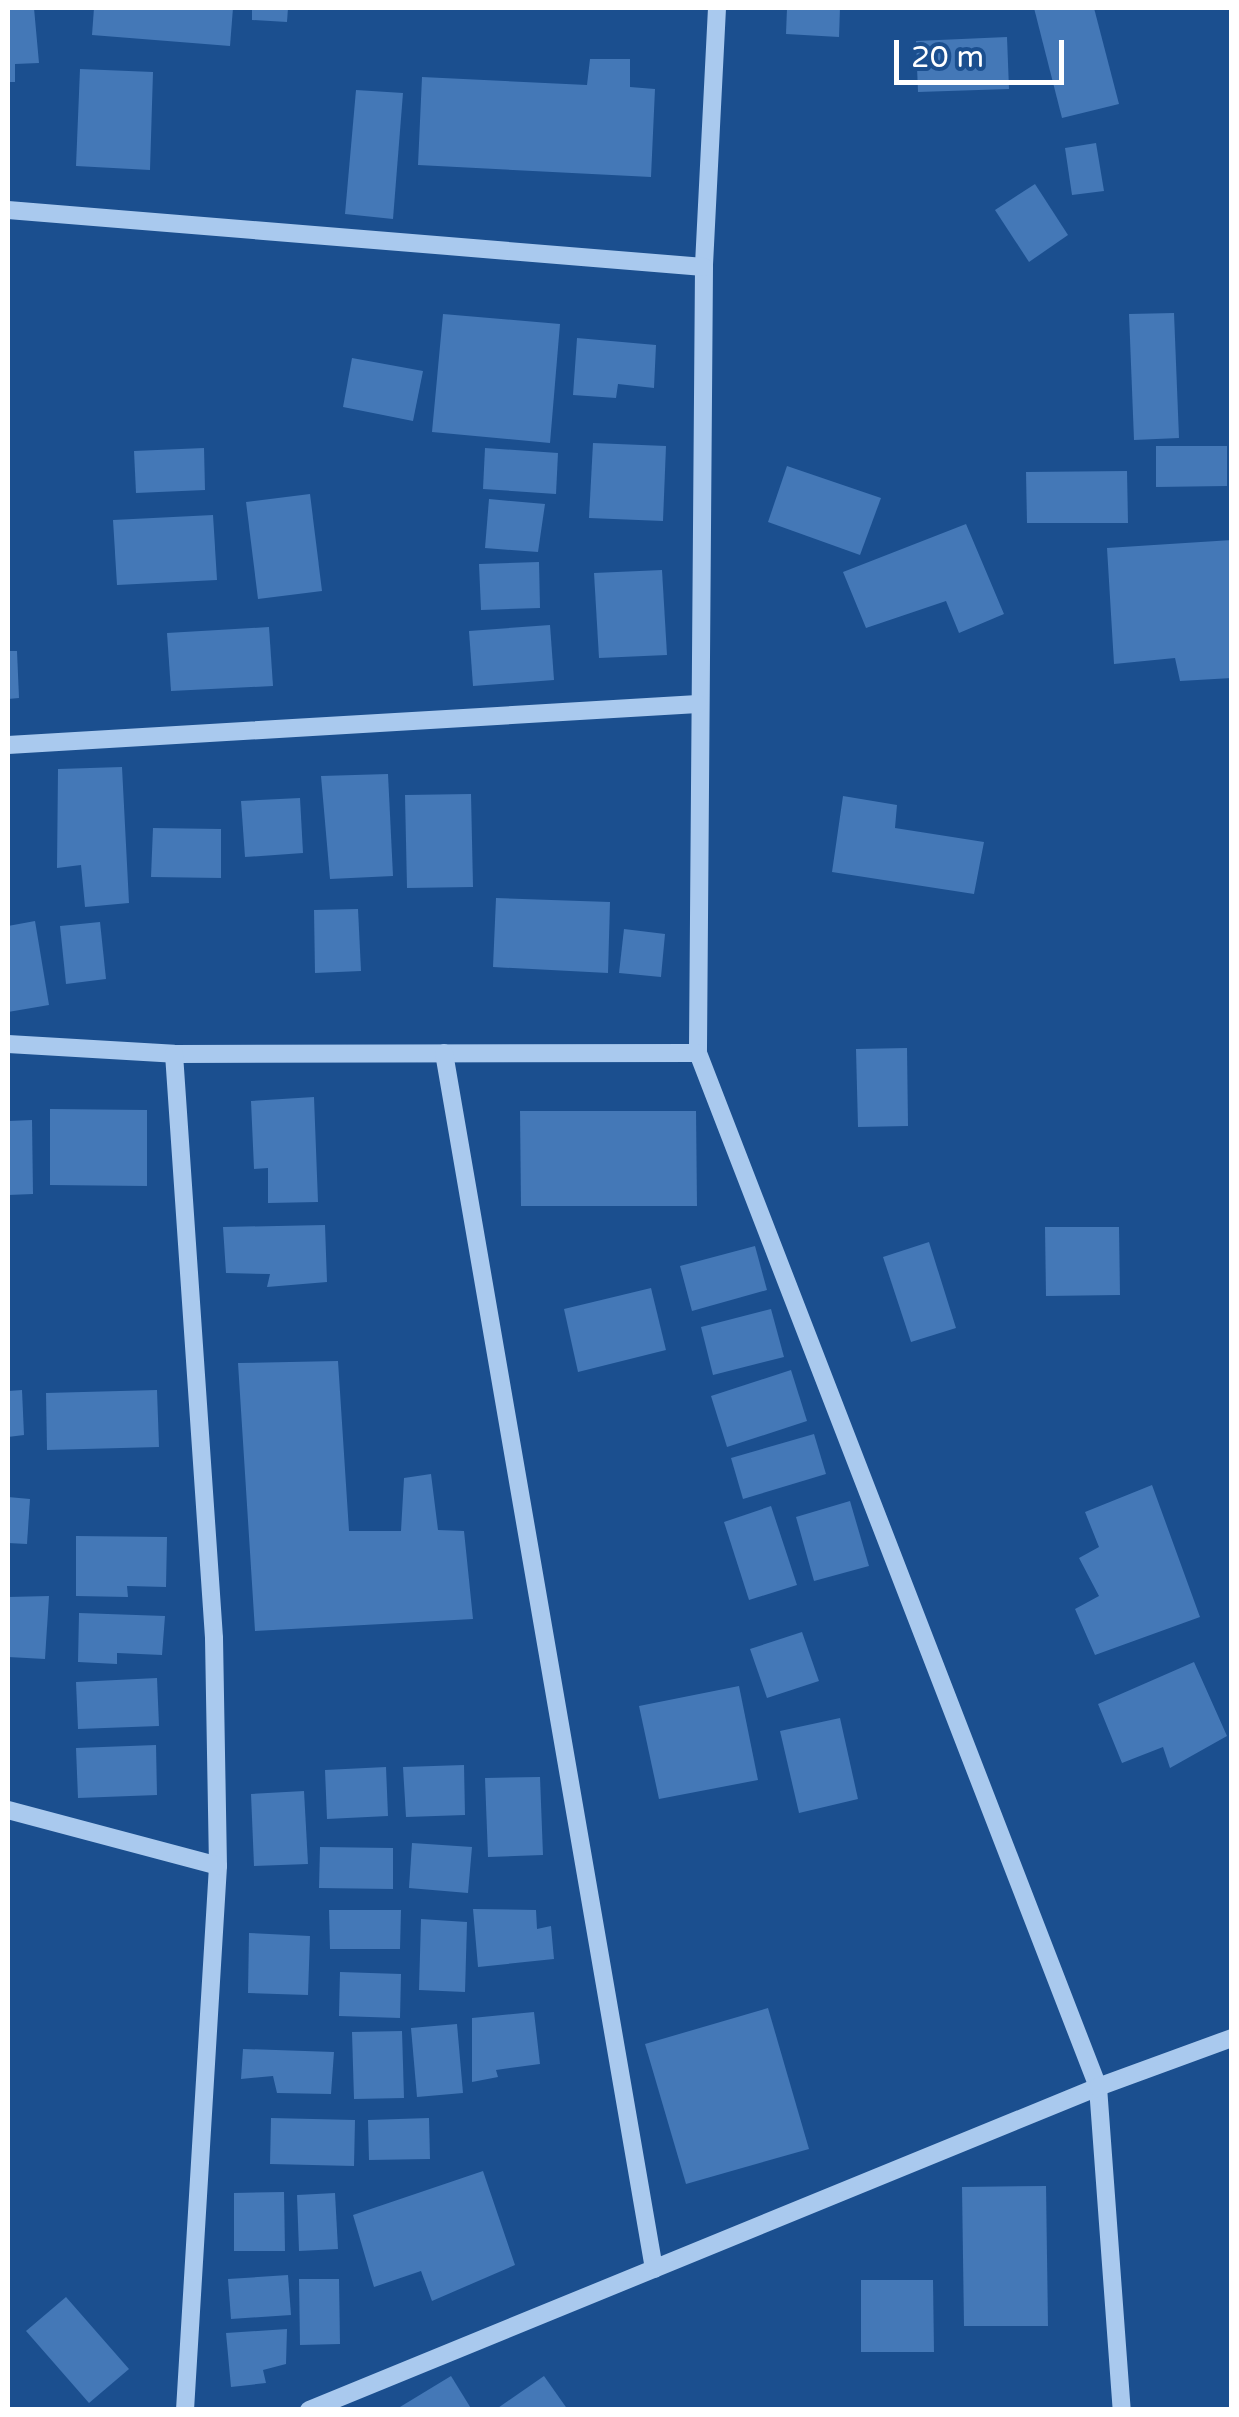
<!DOCTYPE html>
<style>
body{margin:0}
#map{position:relative;width:1239px;height:2417px;overflow:hidden;background:#1b4f8f;font-family:"Varela Round",sans-serif}
div>[style]{position:absolute}
.building>*{inset:0;background:#4478b7}
.minor>*{height:18px;margin:-9px;padding:0 9px;transform-origin:9px;border-radius:9px;background:#a9c9ee}
span{translate:-50% -50%;white-space:nowrap;text-align:center;line-height:1.15;-webkit-text-stroke:8px #1b4f8f;paint-order:stroke}
.frame{position:absolute;inset:0;border:10px solid #fff;pointer-events:none}
.scale{position:absolute;left:894px;top:40px;width:170px;height:45px;box-sizing:border-box;border:5px solid #fff;border-top:0;padding-left:12px;font-size:30px;line-height:35px;white-space:nowrap;color:#fff;-webkit-text-stroke:8px #1b4f8f;paint-order:stroke}
</style>
<div id="map">
<div class="building">
<i style="clip-path:polygon(8px 8px,34px 8px,39px 63px,15px 64px,15px 82px,8px 82px)"></i>
<i style="clip-path:polygon(94px 8px,233px 8px,230px 46px,92px 35px)"></i>
<i style="clip-path:polygon(252px 8px,288px 8px,287px 22px,252px 20px)"></i>
<i style="clip-path:polygon(787px 8px,840px 8px,839px 37px,786px 34px)"></i>
<i style="clip-path:polygon(1034px 8px,1094px 8px,1119px 104px,1062px 118px)"></i>
<i style="clip-path:polygon(1007px 37px,1009px 89px,918px 92px,916px 41px)"></i>
<i style="clip-path:polygon(590px 59px,630px 59px,630px 87px,655px 89px,651px 177px,418px 165px,422px 77px,587px 85px)"></i>
<i style="clip-path:polygon(80px 69px,153px 72px,150px 170px,76px 166px)"></i>
<i style="clip-path:polygon(356px 90px,403px 93px,393px 219px,345px 214px)"></i>
<i style="clip-path:polygon(1096px 143px,1104px 191px,1072px 195px,1065px 148px)"></i>
<i style="clip-path:polygon(1035px 184px,1068px 235px,1029px 262px,995px 210px)"></i>
<i style="clip-path:polygon(1174px 313px,1179px 438px,1134px 440px,1129px 314px)"></i>
<i style="clip-path:polygon(443px 314px,560px 324px,550px 443px,432px 432px)"></i>
<i style="clip-path:polygon(577px 338px,656px 345px,654px 388px,618px 384px,616px 398px,573px 395px)"></i>
<i style="clip-path:polygon(352px 358px,423px 371px,413px 421px,343px 407px)"></i>
<i style="clip-path:polygon(593px 443px,666px 446px,663px 521px,589px 518px)"></i>
<i style="clip-path:polygon(1156px 446px,1227px 446px,1227px 486px,1156px 487px)"></i>
<i style="clip-path:polygon(204px 448px,205px 490px,136px 493px,134px 451px)"></i>
<i style="clip-path:polygon(485px 448px,558px 453px,556px 494px,483px 489px)"></i>
<i style="clip-path:polygon(787px 466px,881px 498px,860px 555px,768px 522px)"></i>
<i style="clip-path:polygon(1127px 471px,1128px 523px,1027px 523px,1026px 472px)"></i>
<i style="clip-path:polygon(310px 494px,322px 591px,258px 599px,246px 502px)"></i>
<i style="clip-path:polygon(489px 499px,545px 504px,538px 552px,485px 548px)"></i>
<i style="clip-path:polygon(213px 515px,217px 580px,117px 585px,113px 520px)"></i>
<i style="clip-path:polygon(966px 524px,1004px 614px,959px 633px,946px 601px,866px 628px,843px 572px)"></i>
<i style="clip-path:polygon(1232px 540px,1232px 678px,1180px 681px,1175px 658px,1114px 664px,1107px 548px)"></i>
<i style="clip-path:polygon(539px 562px,540px 608px,481px 610px,479px 564px)"></i>
<i style="clip-path:polygon(662px 570px,667px 655px,599px 658px,594px 573px)"></i>
<i style="clip-path:polygon(550px 625px,554px 680px,473px 686px,469px 631px)"></i>
<i style="clip-path:polygon(269px 627px,273px 686px,171px 691px,167px 633px)"></i>
<i style="clip-path:polygon(8px 651px,17px 651px,19px 698px,8px 699px)"></i>
<i style="clip-path:polygon(122px 767px,129px 903px,85px 907px,81px 865px,57px 868px,58px 769px)"></i>
<i style="clip-path:polygon(388px 774px,393px 876px,330px 879px,321px 776px)"></i>
<i style="clip-path:polygon(471px 794px,473px 887px,407px 888px,405px 795px)"></i>
<i style="clip-path:polygon(843px 796px,897px 805px,895px 828px,984px 842px,974px 894px,832px 872px)"></i>
<i style="clip-path:polygon(300px 798px,303px 853px,245px 857px,241px 801px)"></i>
<i style="clip-path:polygon(153px 828px,221px 829px,221px 878px,151px 877px)"></i>
<i style="clip-path:polygon(496px 898px,610px 902px,608px 973px,493px 967px)"></i>
<i style="clip-path:polygon(358px 909px,361px 971px,315px 973px,314px 910px)"></i>
<i style="clip-path:polygon(35px 921px,49px 1005px,8px 1012px,8px 926px)"></i>
<i style="clip-path:polygon(100px 922px,106px 979px,66px 984px,60px 926px)"></i>
<i style="clip-path:polygon(624px 929px,665px 934px,661px 977px,619px 973px)"></i>
<i style="clip-path:polygon(907px 1048px,908px 1126px,858px 1127px,856px 1049px)"></i>
<i style="clip-path:polygon(314px 1097px,318px 1202px,268px 1203px,268px 1168px,254px 1169px,251px 1101px)"></i>
<i style="clip-path:polygon(50px 1109px,147px 1110px,147px 1186px,50px 1185px)"></i>
<i style="clip-path:polygon(520px 1111px,696px 1111px,697px 1206px,521px 1206px)"></i>
<i style="clip-path:polygon(32px 1120px,33px 1194px,8px 1195px,8px 1121px)"></i>
<i style="clip-path:polygon(325px 1225px,327px 1282px,267px 1287px,270px 1274px,226px 1273px,223px 1227px)"></i>
<i style="clip-path:polygon(1045px 1227px,1119px 1227px,1120px 1295px,1046px 1296px)"></i>
<i style="clip-path:polygon(929px 1242px,956px 1328px,911px 1342px,883px 1257px)"></i>
<i style="clip-path:polygon(755px 1246px,767px 1290px,692px 1311px,680px 1266px)"></i>
<i style="clip-path:polygon(651px 1288px,666px 1350px,578px 1372px,564px 1309px)"></i>
<i style="clip-path:polygon(771px 1309px,784px 1357px,713px 1375px,701px 1327px)"></i>
<i style="clip-path:polygon(338px 1361px,349px 1531px,401px 1531px,404px 1478px,431px 1474px,438px 1530px,464px 1531px,473px 1619px,255px 1631px,238px 1363px)"></i>
<i style="clip-path:polygon(791px 1370px,807px 1421px,727px 1447px,711px 1396px)"></i>
<i style="clip-path:polygon(22px 1390px,24px 1435px,8px 1437px,8px 1391px)"></i>
<i style="clip-path:polygon(157px 1390px,159px 1447px,47px 1450px,46px 1393px)"></i>
<i style="clip-path:polygon(814px 1434px,826px 1474px,743px 1499px,731px 1458px)"></i>
<i style="clip-path:polygon(1152px 1485px,1200px 1617px,1095px 1655px,1075px 1609px,1099px 1596px,1079px 1558px,1099px 1547px,1085px 1512px)"></i>
<i style="clip-path:polygon(8px 1497px,30px 1499px,27px 1544px,8px 1543px)"></i>
<i style="clip-path:polygon(850px 1501px,869px 1566px,814px 1581px,796px 1517px)"></i>
<i style="clip-path:polygon(771px 1506px,797px 1585px,749px 1600px,724px 1522px)"></i>
<i style="clip-path:polygon(76px 1536px,167px 1537px,166px 1587px,127px 1586px,128px 1597px,76px 1596px)"></i>
<i style="clip-path:polygon(49px 1596px,45px 1659px,8px 1657px,8px 1597px)"></i>
<i style="clip-path:polygon(79px 1613px,165px 1616px,162px 1655px,117px 1653px,117px 1664px,78px 1662px)"></i>
<i style="clip-path:polygon(802px 1632px,819px 1681px,767px 1698px,750px 1649px)"></i>
<i style="clip-path:polygon(1194px 1662px,1227px 1736px,1170px 1768px,1163px 1747px,1122px 1763px,1098px 1704px)"></i>
<i style="clip-path:polygon(157px 1678px,159px 1726px,78px 1729px,76px 1682px)"></i>
<i style="clip-path:polygon(739px 1686px,758px 1780px,659px 1799px,639px 1706px)"></i>
<i style="clip-path:polygon(840px 1718px,858px 1799px,799px 1813px,780px 1731px)"></i>
<i style="clip-path:polygon(156px 1745px,157px 1795px,78px 1798px,76px 1748px)"></i>
<i style="clip-path:polygon(464px 1765px,465px 1815px,406px 1817px,403px 1767px)"></i>
<i style="clip-path:polygon(386px 1767px,388px 1816px,327px 1819px,325px 1770px)"></i>
<i style="clip-path:polygon(540px 1777px,543px 1855px,488px 1857px,485px 1778px)"></i>
<i style="clip-path:polygon(304px 1791px,308px 1864px,254px 1866px,251px 1794px)"></i>
<i style="clip-path:polygon(412px 1843px,472px 1847px,468px 1893px,409px 1888px)"></i>
<i style="clip-path:polygon(320px 1847px,393px 1848px,393px 1889px,319px 1888px)"></i>
<i style="clip-path:polygon(473px 1909px,536px 1910px,537px 1929px,551px 1926px,554px 1959px,478px 1967px)"></i>
<i style="clip-path:polygon(329px 1910px,401px 1910px,400px 1949px,330px 1949px)"></i>
<i style="clip-path:polygon(421px 1919px,467px 1922px,465px 1992px,419px 1990px)"></i>
<i style="clip-path:polygon(249px 1933px,310px 1936px,308px 1995px,248px 1993px)"></i>
<i style="clip-path:polygon(340px 1972px,401px 1974px,400px 2018px,339px 2016px)"></i>
<i style="clip-path:polygon(768px 2008px,809px 2149px,686px 2184px,645px 2044px)"></i>
<i style="clip-path:polygon(534px 2012px,540px 2064px,496px 2070px,498px 2077px,472px 2082px,472px 2018px)"></i>
<i style="clip-path:polygon(457px 2024px,463px 2093px,417px 2097px,411px 2028px)"></i>
<i style="clip-path:polygon(402px 2031px,404px 2098px,354px 2099px,352px 2032px)"></i>
<i style="clip-path:polygon(243px 2049px,334px 2052px,331px 2094px,277px 2093px,273px 2076px,241px 2079px)"></i>
<i style="clip-path:polygon(271px 2118px,355px 2120px,354px 2166px,270px 2164px)"></i>
<i style="clip-path:polygon(429px 2118px,430px 2159px,369px 2160px,368px 2120px)"></i>
<i style="clip-path:polygon(483px 2171px,515px 2265px,432px 2301px,421px 2271px,374px 2287px,353px 2215px)"></i>
<i style="clip-path:polygon(1046px 2186px,1048px 2326px,964px 2326px,962px 2187px)"></i>
<i style="clip-path:polygon(284px 2192px,285px 2251px,234px 2251px,234px 2193px)"></i>
<i style="clip-path:polygon(335px 2193px,338px 2249px,299px 2251px,297px 2195px)"></i>
<i style="clip-path:polygon(288px 2275px,291px 2315px,231px 2319px,228px 2279px)"></i>
<i style="clip-path:polygon(299px 2279px,339px 2279px,340px 2344px,300px 2345px)"></i>
<i style="clip-path:polygon(861px 2280px,933px 2280px,934px 2352px,861px 2352px)"></i>
<i style="clip-path:polygon(66px 2297px,129px 2369px,89px 2403px,26px 2331px)"></i>
<i style="clip-path:polygon(287px 2329px,286px 2364px,263px 2370px,266px 2383px,231px 2387px,226px 2333px)"></i>
<i style="clip-path:polygon(451px 2376px,472px 2410px,395px 2410px)"></i>
<i style="clip-path:polygon(544px 2376px,568px 2410px,495px 2410px)"></i>
</div>
<div class="minor">
<i style="left:717px;top:8px;width:259px;rotate:92.9deg"></i>
<i style="left:704px;top:267px;width:786px;rotate:90.44deg"></i>
<i style="left:698px;top:1053px;width:1109px;rotate:68.85deg"></i>
<i style="left:1098px;top:2087px;width:324px;rotate:85.8deg"></i>
<i style="left:8px;top:210px;width:698px;rotate:4.68deg"></i>
<i style="left:8px;top:745px;width:691px;rotate:-3.4deg"></i>
<i style="left:8px;top:1044px;width:166px;rotate:3.4deg"></i>
<i style="left:174px;top:1054px;width:524px;rotate:-0.11deg"></i>
<i style="left:444px;top:1053px;width:1234px;rotate:80.2deg"></i>
<i style="left:174px;top:1054px;width:585px;rotate:86.08deg"></i>
<i style="left:214px;top:1638px;width:228px;rotate:89deg"></i>
<i style="left:218px;top:1866px;width:545px;rotate:93.47deg"></i>
<i style="left:8px;top:1810px;width:217px;rotate:14.9deg"></i>
<i style="left:309px;top:2410px;width:853px;rotate:-22.26deg"></i>
<i style="left:1098px;top:2087px;width:143px;rotate:-20.1deg"></i>
</div>
<div class="frame"></div>
<div class="scale">20 m</div>
</div>
